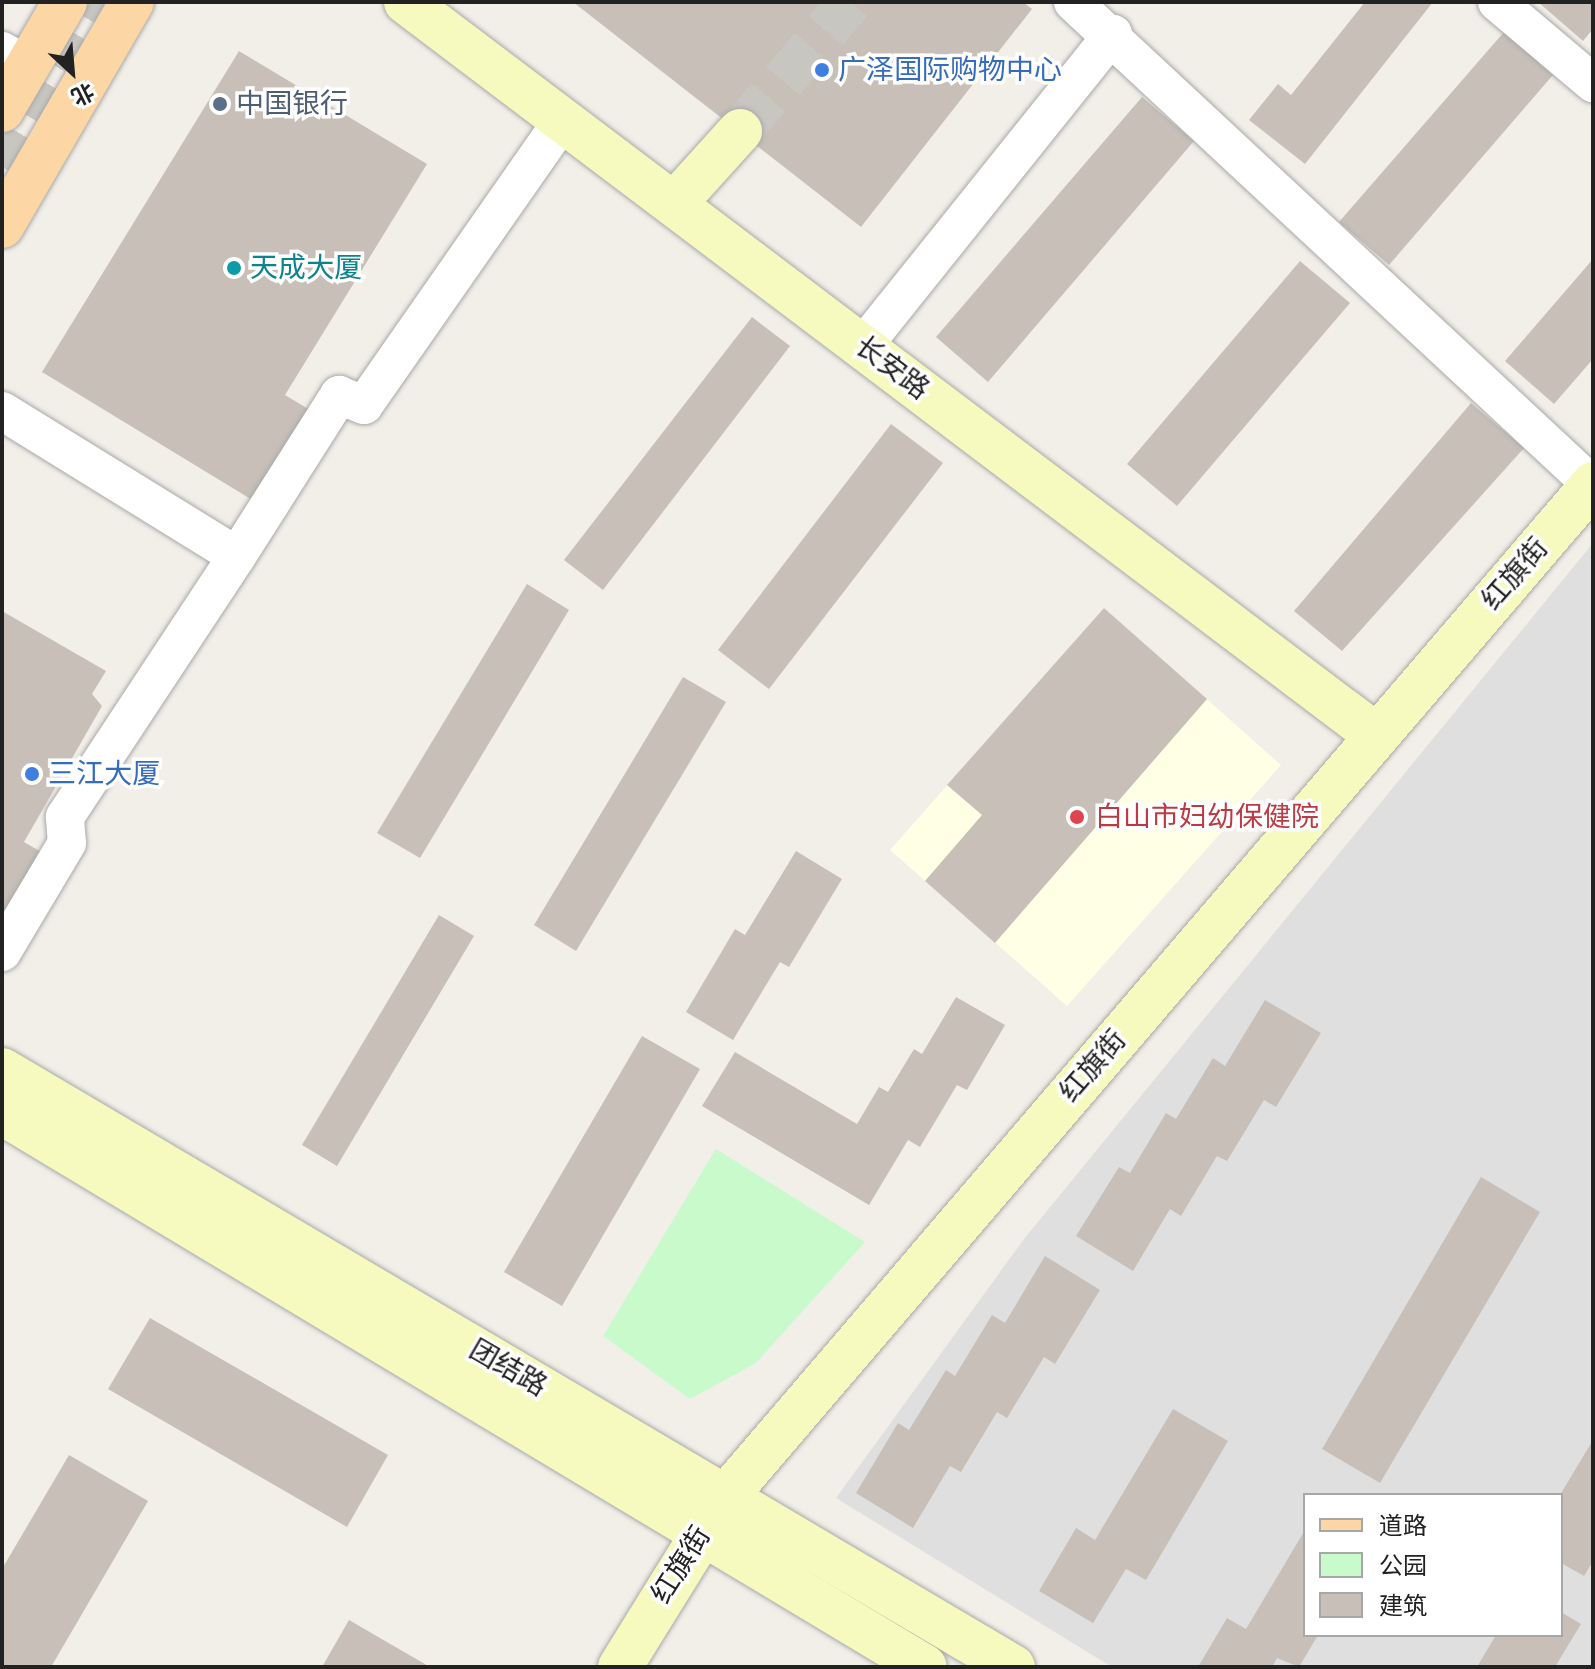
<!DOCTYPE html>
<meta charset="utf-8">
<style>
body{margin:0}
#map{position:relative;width:1595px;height:1669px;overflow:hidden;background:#f2efe9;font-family:"Source Sans 3","Noto Sans SC",sans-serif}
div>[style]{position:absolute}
.residential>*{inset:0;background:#e0dfdf}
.education>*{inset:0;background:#ffffe5}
.park>*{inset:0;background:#c8facc}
.building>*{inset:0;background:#c7bfb8}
.street-tunnel>*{height:38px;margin-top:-19px;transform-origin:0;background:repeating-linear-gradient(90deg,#c8c6c1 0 38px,transparent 0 57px)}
.secondary-tunnel>*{height:44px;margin-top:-22px;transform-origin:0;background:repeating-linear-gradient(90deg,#c8c6c1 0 44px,transparent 0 66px)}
.roads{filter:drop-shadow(0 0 2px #a9a9a9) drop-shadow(0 0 2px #a9a9a9)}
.street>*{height:38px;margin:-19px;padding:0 19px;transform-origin:19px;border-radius:19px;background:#fff}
.secondary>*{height:44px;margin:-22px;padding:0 22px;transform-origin:22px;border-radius:22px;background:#f7fabf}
.primary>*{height:44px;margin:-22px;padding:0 22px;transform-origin:22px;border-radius:22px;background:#fcd6a4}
.dots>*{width:22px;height:22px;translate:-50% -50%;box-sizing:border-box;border:4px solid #fff;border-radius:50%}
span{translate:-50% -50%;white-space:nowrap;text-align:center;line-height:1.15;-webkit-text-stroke:7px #fff;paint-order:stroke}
.shop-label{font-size:28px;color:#366cbe}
.left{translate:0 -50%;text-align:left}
.service-label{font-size:28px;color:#4e5e75}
.culture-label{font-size:28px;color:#0d838f}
.street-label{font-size:28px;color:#222}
.health-label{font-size:28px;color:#be3a42}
.frame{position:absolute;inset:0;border:4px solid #222;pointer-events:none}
.legend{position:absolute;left:1303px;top:1493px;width:260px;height:144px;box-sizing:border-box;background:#fff;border:2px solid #a7a7a7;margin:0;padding:10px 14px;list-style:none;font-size:24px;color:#222}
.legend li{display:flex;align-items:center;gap:16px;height:40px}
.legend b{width:40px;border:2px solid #a7a7a7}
.north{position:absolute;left:32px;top:32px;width:80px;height:80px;-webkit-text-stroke:6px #fff;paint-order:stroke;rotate:154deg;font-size:22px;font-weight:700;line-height:32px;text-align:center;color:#222}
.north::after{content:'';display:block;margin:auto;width:28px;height:36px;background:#222;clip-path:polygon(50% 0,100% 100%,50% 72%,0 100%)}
</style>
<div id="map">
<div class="residential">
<i style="clip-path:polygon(evenodd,1593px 543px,1593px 1667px,1112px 1667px,836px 1498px,1024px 1239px,1593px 543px,1305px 1495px,1561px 1495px,1561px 1635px,1305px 1635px,1305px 1495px)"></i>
</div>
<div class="education">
<i style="clip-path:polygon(1104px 608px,1281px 765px,1067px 1006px,890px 850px)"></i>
</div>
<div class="park">
<i style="clip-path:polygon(716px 1149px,865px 1242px,756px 1363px,690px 1399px,603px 1336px)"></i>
</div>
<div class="building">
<i style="clip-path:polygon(573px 2px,1023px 2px,1032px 9px,861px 227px)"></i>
<i style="clip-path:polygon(1365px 2px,1433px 2px,1305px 164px,1249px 120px,1278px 84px,1291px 95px)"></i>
<i style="clip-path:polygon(1538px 2px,1593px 2px,1593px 29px,1583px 41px)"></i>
<i style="clip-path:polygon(1504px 32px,1553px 75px,1389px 265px,1339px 222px)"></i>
<i style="clip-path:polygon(239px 51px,427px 164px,285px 395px,315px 413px,259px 504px,42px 372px)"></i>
<i style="clip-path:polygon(1142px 97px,1194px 141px,988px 382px,936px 337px)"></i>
<i style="clip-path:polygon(1593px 259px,1593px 359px,1554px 404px,1505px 361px)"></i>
<i style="clip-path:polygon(1300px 261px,1350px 303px,1177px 506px,1127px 464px)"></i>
<i style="clip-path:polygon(752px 317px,790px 346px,603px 590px,564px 560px)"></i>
<i style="clip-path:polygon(1471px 403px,1524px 448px,1342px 651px,1294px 611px)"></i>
<i style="clip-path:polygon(891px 424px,943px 463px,769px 689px,718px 650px)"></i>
<i style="clip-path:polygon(527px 584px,569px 610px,420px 858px,377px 833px)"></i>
<i style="clip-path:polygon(1104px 608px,1207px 699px,995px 943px,925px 881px,982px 815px,947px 785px)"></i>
<i style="clip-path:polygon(2px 611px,106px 671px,92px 694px,102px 706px,24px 842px,43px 853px,2px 924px)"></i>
<i style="clip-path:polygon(683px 677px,726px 702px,576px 951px,534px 925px)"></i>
<i style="clip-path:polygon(796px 851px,842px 879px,789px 967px,780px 962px,733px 1040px,686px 1012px,735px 929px,745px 935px)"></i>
<i style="clip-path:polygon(439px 915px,474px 936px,337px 1166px,302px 1145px)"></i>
<i style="clip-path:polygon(956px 997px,1005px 1025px,967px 1090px,957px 1085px,920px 1147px,908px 1140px,869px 1205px,702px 1106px,735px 1052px,857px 1124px,879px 1087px,888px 1092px,914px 1049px,922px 1054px)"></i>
<i style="clip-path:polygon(1265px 1000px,1321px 1033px,1276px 1107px,1264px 1100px,1227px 1161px,1217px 1156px,1181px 1216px,1170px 1209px,1133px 1271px,1076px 1236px,1119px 1167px,1130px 1173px,1166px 1113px,1176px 1119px,1213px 1058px,1225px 1066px)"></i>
<i style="clip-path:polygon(642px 1036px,700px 1069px,562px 1306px,504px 1272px)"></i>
<i style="clip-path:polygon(1481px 1177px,1540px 1212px,1380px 1483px,1322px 1449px)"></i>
<i style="clip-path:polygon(1045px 1256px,1100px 1290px,1055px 1364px,1044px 1357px,1007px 1418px,997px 1412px,961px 1472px,950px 1466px,913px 1528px,856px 1493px,898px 1423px,909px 1430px,946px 1370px,955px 1376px,992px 1315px,1005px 1323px)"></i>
<i style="clip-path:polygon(150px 1318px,388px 1455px,347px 1527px,108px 1389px)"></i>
<i style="clip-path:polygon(1173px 1409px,1228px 1441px,1146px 1580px,1126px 1569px,1093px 1623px,1039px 1591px,1076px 1528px,1095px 1540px)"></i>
<i style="clip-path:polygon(1593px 1440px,1593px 1561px,1584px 1576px,1561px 1563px,1560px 1495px)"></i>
<i style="clip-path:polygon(69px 1455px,148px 1501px,51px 1667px,2px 1667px,2px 1569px)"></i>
<i style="clip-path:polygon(1305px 1530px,1305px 1635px,1318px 1635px,1299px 1667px,1277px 1658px,1272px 1667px,1198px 1667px,1227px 1618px,1246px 1629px)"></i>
<i style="clip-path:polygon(1561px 1612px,1581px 1624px,1555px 1667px,1477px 1667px,1496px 1635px,1561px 1635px)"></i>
<i style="clip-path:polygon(349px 1620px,430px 1667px,322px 1667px)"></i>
</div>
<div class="street-tunnel">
<i style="left:2px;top:167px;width:192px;rotate:-59deg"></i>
</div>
<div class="secondary-tunnel">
<i style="left:740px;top:131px;width:170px;rotate:-49.5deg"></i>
</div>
<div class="roads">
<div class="street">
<i style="left:1073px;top:2px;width:709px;rotate:42.94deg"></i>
<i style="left:1497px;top:2px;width:126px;rotate:40.2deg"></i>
<i style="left:2px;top:51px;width:29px;rotate:29deg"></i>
<i style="left:863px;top:346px;width:400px;rotate:-51.3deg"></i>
<i style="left:2px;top:411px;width:276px;rotate:31.7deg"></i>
<i style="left:237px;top:556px;width:313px;rotate:123.4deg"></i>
<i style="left:65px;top:817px;width:26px;rotate:86deg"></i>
<i style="left:67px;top:843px;width:127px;rotate:120.8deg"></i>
<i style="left:237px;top:556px;width:191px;rotate:-57.6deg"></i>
<i style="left:339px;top:395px;width:27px;rotate:22deg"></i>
<i style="left:364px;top:405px;width:348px;rotate:-55.1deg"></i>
</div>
<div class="secondary">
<i style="left:406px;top:2px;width:1216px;rotate:37.08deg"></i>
<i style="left:675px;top:203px;width:97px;rotate:-47.9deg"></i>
<i style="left:2px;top:1070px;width:1174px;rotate:30.56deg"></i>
<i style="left:2px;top:1113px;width:1076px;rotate:30.97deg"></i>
<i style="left:620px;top:1667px;width:201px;rotate:-58.2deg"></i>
<i style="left:726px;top:1496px;width:1333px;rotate:-49.41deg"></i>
</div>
<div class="primary">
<i style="left:2px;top:110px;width:125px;rotate:-59.7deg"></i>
<i style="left:2px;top:226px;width:259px;rotate:-59.9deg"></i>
</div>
</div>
<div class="dots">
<i style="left:822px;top:70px;background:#3f7fe0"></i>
<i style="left:220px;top:104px;background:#5c6f8a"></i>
<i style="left:234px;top:268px;background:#0f9aa8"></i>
<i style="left:32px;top:774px;background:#3f7fe0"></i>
<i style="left:1077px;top:817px;background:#e0444e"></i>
</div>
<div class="shop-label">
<span class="left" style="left:838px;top:70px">广泽国际购物中心</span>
<span class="left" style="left:48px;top:774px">三江大厦</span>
</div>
<div class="service-label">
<span class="left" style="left:236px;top:104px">中国银行</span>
</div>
<div class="culture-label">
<span class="left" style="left:250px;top:268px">天成大厦</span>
</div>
<div class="street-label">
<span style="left:892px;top:368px;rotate:37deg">长安路</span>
<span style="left:1515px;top:574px;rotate:-49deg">红旗街</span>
<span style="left:1093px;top:1066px;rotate:-49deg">红旗街</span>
<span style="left:508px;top:1368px;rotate:30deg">团结路</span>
<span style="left:681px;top:1565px;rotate:-58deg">红旗街</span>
</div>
<div class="health-label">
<span class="left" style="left:1095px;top:817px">白山市妇幼保健院</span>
</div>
<div class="frame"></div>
<ul class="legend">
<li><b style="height:10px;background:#fcd6a4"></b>道路</li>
<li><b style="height:22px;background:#c8facc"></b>公园</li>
<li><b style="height:22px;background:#c7bfb8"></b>建筑</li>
</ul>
<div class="north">北</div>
</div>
